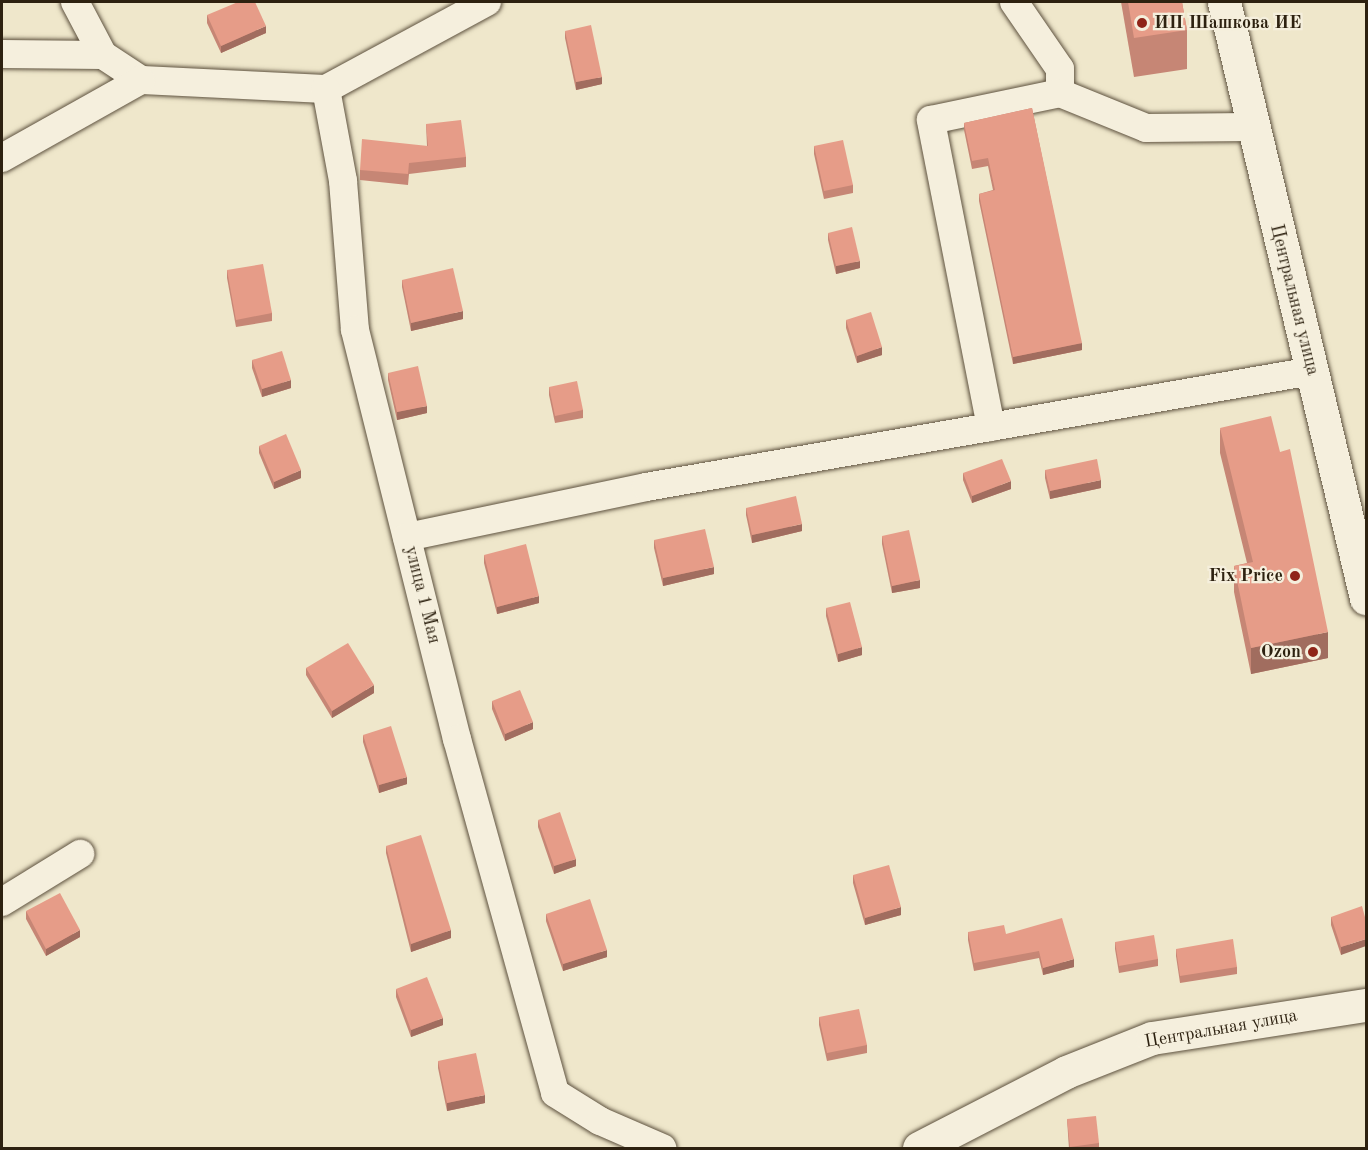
<!DOCTYPE html>
<meta charset="utf-8">
<style>
body{margin:0}
#map{position:relative;width:1368px;height:1150px;overflow:hidden;background:#efe7cb;font-family:"Old Standard TT",serif}
div>[style]{position:absolute}
.roads{filter:drop-shadow(0 0 2px #5e523f) drop-shadow(0 0 2px #5e523f)}
.minor>*{height:28px;margin:-14px;padding:0 14px;transform-origin:14px;border-radius:14px;background:#f5efdd}
.tertiary>*{height:33px;margin:-16.5px;padding:0 16.5px;transform-origin:16.5px;border-radius:16.5px;background:#f5efdd}
.wall>*{inset:0;background:#c68675}
.shaded-wall>*{inset:0;background:#a16d5f}
.building>*{inset:0;background:#e69c88}
.dots>*{width:16px;height:16px;translate:-50% -50%;box-sizing:border-box;border:3px solid #f5efdd;border-radius:50%}
span{translate:-50% -50%;white-space:nowrap;text-align:center;line-height:1.15;-webkit-text-stroke:4.5px #f5efdd;paint-order:stroke}
.poi-label{font-size:18px;color:#2d2110;font-weight:700}
.left{translate:0 -50%;text-align:left}
.right{translate:-100% -50%;text-align:right}
.street-label{font-size:18px;color:#2d2110}
.frame{position:absolute;inset:0;border:3px solid #2d2110;pointer-events:none}
</style>
<div id="map">
<div class="roads">
<div class="minor">
<i style="left:75px;top:2px;width:60px;rotate:62.2deg"></i>
<i style="left:1014px;top:2px;width:81px;rotate:55.5deg"></i>
<i style="left:1060px;top:69px;width:24px;rotate:90deg"></i>
<i style="left:2px;top:54px;width:101px;rotate:0.6deg"></i>
<i style="left:103px;top:55px;width:45px;rotate:33.3deg"></i>
<i style="left:141px;top:80px;width:185px;rotate:2.8deg"></i>
<i style="left:326px;top:89px;width:183px;rotate:-28.4deg"></i>
<i style="left:326px;top:89px;width:94px;rotate:79.5deg"></i>
<i style="left:343px;top:181px;width:149px;rotate:85.4deg"></i>
<i style="left:355px;top:330px;width:422px;rotate:76deg"></i>
<i style="left:457px;top:739px;width:367px;rotate:74.5deg"></i>
<i style="left:555px;top:1093px;width:53px;rotate:31.9deg"></i>
<i style="left:600px;top:1121px;width:68px;rotate:23.5deg"></i>
<i style="left:2px;top:158px;width:159px;rotate:-29.3deg"></i>
<i style="left:991px;top:427px;width:313px;rotate:-101.1deg"></i>
<i style="left:931px;top:120px;width:132px;rotate:-11.8deg"></i>
<i style="left:1060px;top:93px;width:93px;rotate:22.1deg"></i>
<i style="left:1146px;top:128px;width:104px;rotate:-0.6deg"></i>
<i style="left:407px;top:537px;width:244px;rotate:-11.8deg"></i>
<i style="left:646px;top:487px;width:676px;rotate:-9.88deg"></i>
<i style="left:2px;top:902px;width:92px;rotate:-31.6deg"></i>
</div>
<div class="tertiary">
<i style="left:1224px;top:2px;width:613px;rotate:76.6deg"></i>
<i style="left:919px;top:1148px;width:165px;rotate:-27.3deg"></i>
<i style="left:1066px;top:1072px;width:92px;rotate:-21.6deg"></i>
<i style="left:1152px;top:1038px;width:217px;rotate:-8.8deg"></i>
</div>
</div>
<div class="wall">
<i style="clip-path:polygon(1121px 2px,1182px 2px,1187px 30px,1187px 69px,1134px 77px)"></i>
<i style="clip-path:polygon(207px 15px,266px 33px,221px 53px,207px 23px)"></i>
<i style="clip-path:polygon(565px 31px,602px 84px,576px 90px,565px 38px)"></i>
<i style="clip-path:polygon(1032px 108px,1082px 350px,1013px 364px,979px 201px,979px 194px,993px 190px,988px 166px,972px 169px,964px 130px,964px 123px)"></i>
<i style="clip-path:polygon(426px 124px,466px 157px,466px 167px,409px 174px,408px 185px,360px 180px,360px 170px,427px 146px)"></i>
<i style="clip-path:polygon(814px 146px,853px 185px,853px 193px,824px 199px,814px 154px)"></i>
<i style="clip-path:polygon(828px 233px,860px 268px,836px 274px,828px 240px)"></i>
<i style="clip-path:polygon(227px 270px,272px 313px,272px 321px,236px 327px,227px 278px)"></i>
<i style="clip-path:polygon(402px 280px,463px 319px,411px 331px,402px 287px)"></i>
<i style="clip-path:polygon(846px 320px,882px 355px,857px 363px,846px 328px)"></i>
<i style="clip-path:polygon(252px 360px,291px 388px,262px 397px,252px 368px)"></i>
<i style="clip-path:polygon(388px 373px,427px 413px,397px 420px,388px 380px)"></i>
<i style="clip-path:polygon(549px 387px,583px 410px,583px 418px,555px 423px,549px 395px)"></i>
<i style="clip-path:polygon(1220px 428px,1328px 658px,1251px 674px,1234px 592px,1234px 566px,1247px 563px,1220px 453px)"></i>
<i style="clip-path:polygon(259px 446px,301px 478px,274px 489px,259px 453px)"></i>
<i style="clip-path:polygon(1045px 470px,1101px 488px,1050px 499px,1045px 478px)"></i>
<i style="clip-path:polygon(963px 473px,1011px 489px,972px 503px,963px 480px)"></i>
<i style="clip-path:polygon(746px 508px,802px 531px,752px 543px,746px 515px)"></i>
<i style="clip-path:polygon(882px 536px,920px 588px,892px 593px,882px 544px)"></i>
<i style="clip-path:polygon(654px 540px,714px 574px,663px 586px,654px 548px)"></i>
<i style="clip-path:polygon(484px 555px,539px 603px,497px 614px,484px 563px)"></i>
<i style="clip-path:polygon(826px 608px,862px 655px,838px 662px,826px 616px)"></i>
<i style="clip-path:polygon(306px 668px,374px 693px,332px 718px,306px 675px)"></i>
<i style="clip-path:polygon(492px 701px,533px 729px,505px 741px,492px 709px)"></i>
<i style="clip-path:polygon(363px 735px,407px 784px,379px 793px,363px 742px)"></i>
<i style="clip-path:polygon(538px 820px,576px 866px,554px 874px,538px 827px)"></i>
<i style="clip-path:polygon(386px 846px,451px 938px,411px 952px,386px 853px)"></i>
<i style="clip-path:polygon(853px 875px,901px 915px,865px 925px,853px 883px)"></i>
<i style="clip-path:polygon(26px 911px,80px 937px,46px 956px,26px 919px)"></i>
<i style="clip-path:polygon(546px 914px,607px 957px,563px 971px,546px 921px)"></i>
<i style="clip-path:polygon(1331px 917px,1366px 921px,1341px 955px,1331px 925px)"></i>
<i style="clip-path:polygon(968px 932px,1006px 934px,1074px 967px,1043px 975px,1039px 958px,974px 971px,968px 940px)"></i>
<i style="clip-path:polygon(1115px 942px,1158px 959px,1158px 966px,1119px 973px,1115px 949px)"></i>
<i style="clip-path:polygon(1176px 949px,1237px 967px,1237px 974px,1180px 983px,1176px 956px)"></i>
<i style="clip-path:polygon(396px 989px,443px 1025px,411px 1037px,396px 997px)"></i>
<i style="clip-path:polygon(819px 1017px,867px 1045px,867px 1053px,827px 1061px,819px 1025px)"></i>
<i style="clip-path:polygon(438px 1061px,485px 1103px,447px 1111px,438px 1068px)"></i>
<i style="clip-path:polygon(1067px 1119px,1099px 1143px,1099px 1149px,1069px 1149px)"></i>
</div>
<div class="shaded-wall">
<i style="clip-path:polygon(266px 26px,266px 33px,221px 53px,221px 46px)"></i>
<i style="clip-path:polygon(602px 77px,602px 84px,576px 90px,576px 82px)"></i>
<i style="clip-path:polygon(860px 261px,860px 268px,836px 274px,836px 266px)"></i>
<i style="clip-path:polygon(463px 311px,463px 319px,411px 331px,411px 323px)"></i>
<i style="clip-path:polygon(1082px 343px,1082px 350px,1013px 364px,1013px 357px)"></i>
<i style="clip-path:polygon(882px 347px,882px 355px,857px 363px,857px 356px)"></i>
<i style="clip-path:polygon(291px 380px,291px 388px,262px 397px,262px 389px)"></i>
<i style="clip-path:polygon(427px 406px,427px 413px,397px 420px,397px 412px)"></i>
<i style="clip-path:polygon(301px 470px,301px 478px,274px 489px,274px 482px)"></i>
<i style="clip-path:polygon(1101px 480px,1101px 488px,1050px 499px,1050px 491px)"></i>
<i style="clip-path:polygon(1011px 481px,1011px 489px,972px 503px,972px 496px)"></i>
<i style="clip-path:polygon(802px 524px,802px 531px,752px 543px,752px 535px)"></i>
<i style="clip-path:polygon(714px 567px,714px 574px,663px 586px,663px 578px)"></i>
<i style="clip-path:polygon(920px 580px,920px 588px,892px 593px,892px 586px)"></i>
<i style="clip-path:polygon(539px 596px,539px 603px,497px 614px,497px 607px)"></i>
<i style="clip-path:polygon(1328px 632px,1328px 658px,1251px 674px,1251px 648px)"></i>
<i style="clip-path:polygon(862px 647px,862px 655px,838px 662px,838px 654px)"></i>
<i style="clip-path:polygon(374px 685px,374px 693px,332px 718px,332px 711px)"></i>
<i style="clip-path:polygon(533px 722px,533px 729px,505px 741px,505px 734px)"></i>
<i style="clip-path:polygon(407px 777px,407px 784px,379px 793px,379px 785px)"></i>
<i style="clip-path:polygon(576px 859px,576px 866px,554px 874px,554px 866px)"></i>
<i style="clip-path:polygon(901px 907px,901px 915px,865px 925px,865px 918px)"></i>
<i style="clip-path:polygon(80px 930px,80px 937px,46px 956px,46px 949px)"></i>
<i style="clip-path:polygon(451px 930px,451px 938px,411px 952px,411px 944px)"></i>
<i style="clip-path:polygon(1366px 939px,1366px 946px,1341px 955px,1341px 947px)"></i>
<i style="clip-path:polygon(607px 950px,607px 957px,563px 971px,563px 964px)"></i>
<i style="clip-path:polygon(1074px 959px,1074px 967px,1043px 975px,1043px 968px)"></i>
<i style="clip-path:polygon(443px 1018px,443px 1025px,411px 1037px,411px 1030px)"></i>
<i style="clip-path:polygon(485px 1095px,485px 1103px,447px 1111px,447px 1103px)"></i>
</div>
<div class="building">
<i style="clip-path:polygon(238px 2px,255px 2px,266px 26px,221px 46px,207px 15px)"></i>
<i style="clip-path:polygon(1128px 2px,1182px 2px,1187px 30px,1134px 38px)"></i>
<i style="clip-path:polygon(591px 25px,602px 77px,576px 82px,565px 31px)"></i>
<i style="clip-path:polygon(1032px 108px,1082px 343px,1013px 357px,979px 194px,995px 190px,988px 158px,972px 161px,964px 123px)"></i>
<i style="clip-path:polygon(461px 120px,466px 157px,409px 163px,408px 174px,360px 170px,362px 139px,428px 146px,426px 124px)"></i>
<i style="clip-path:polygon(843px 140px,853px 185px,824px 191px,814px 146px)"></i>
<i style="clip-path:polygon(852px 227px,860px 261px,836px 266px,828px 233px)"></i>
<i style="clip-path:polygon(263px 264px,272px 313px,236px 320px,227px 270px)"></i>
<i style="clip-path:polygon(453px 268px,463px 311px,411px 323px,402px 280px)"></i>
<i style="clip-path:polygon(871px 312px,882px 347px,857px 356px,846px 320px)"></i>
<i style="clip-path:polygon(282px 351px,291px 380px,262px 389px,252px 360px)"></i>
<i style="clip-path:polygon(418px 366px,427px 406px,397px 412px,388px 373px)"></i>
<i style="clip-path:polygon(577px 381px,583px 410px,555px 416px,549px 387px)"></i>
<i style="clip-path:polygon(1271px 416px,1280px 452px,1290px 449px,1328px 632px,1251px 648px,1234px 566px,1253px 562px,1220px 428px)"></i>
<i style="clip-path:polygon(286px 434px,301px 470px,274px 482px,259px 446px)"></i>
<i style="clip-path:polygon(1002px 459px,1011px 481px,972px 496px,963px 473px)"></i>
<i style="clip-path:polygon(1097px 459px,1101px 480px,1050px 491px,1045px 470px)"></i>
<i style="clip-path:polygon(796px 496px,802px 524px,752px 535px,746px 508px)"></i>
<i style="clip-path:polygon(705px 529px,714px 567px,663px 578px,654px 540px)"></i>
<i style="clip-path:polygon(909px 530px,920px 580px,892px 586px,882px 536px)"></i>
<i style="clip-path:polygon(526px 544px,539px 596px,497px 607px,484px 555px)"></i>
<i style="clip-path:polygon(850px 602px,862px 647px,838px 654px,826px 608px)"></i>
<i style="clip-path:polygon(348px 643px,374px 685px,332px 711px,306px 668px)"></i>
<i style="clip-path:polygon(520px 690px,533px 722px,505px 734px,492px 701px)"></i>
<i style="clip-path:polygon(391px 726px,407px 777px,379px 785px,363px 735px)"></i>
<i style="clip-path:polygon(560px 812px,576px 859px,554px 866px,538px 820px)"></i>
<i style="clip-path:polygon(421px 835px,451px 930px,411px 944px,386px 846px)"></i>
<i style="clip-path:polygon(889px 865px,901px 907px,865px 918px,853px 875px)"></i>
<i style="clip-path:polygon(60px 893px,80px 930px,46px 949px,26px 911px)"></i>
<i style="clip-path:polygon(590px 899px,607px 950px,563px 964px,546px 914px)"></i>
<i style="clip-path:polygon(1362px 906px,1366px 921px,1366px 939px,1341px 947px,1331px 917px)"></i>
<i style="clip-path:polygon(1062px 918px,1074px 959px,1043px 968px,1039px 951px,974px 963px,968px 932px,1004px 925px,1006px 934px)"></i>
<i style="clip-path:polygon(1154px 935px,1158px 959px,1119px 966px,1115px 942px)"></i>
<i style="clip-path:polygon(1233px 939px,1237px 967px,1180px 976px,1176px 949px)"></i>
<i style="clip-path:polygon(427px 977px,443px 1018px,411px 1030px,396px 989px)"></i>
<i style="clip-path:polygon(859px 1009px,867px 1045px,827px 1053px,819px 1017px)"></i>
<i style="clip-path:polygon(476px 1053px,485px 1095px,447px 1103px,438px 1061px)"></i>
<i style="clip-path:polygon(1096px 1116px,1099px 1143px,1070px 1147px,1067px 1119px)"></i>
</div>
<div class="dots">
<i style="left:1142px;top:23px;background:#8f2418"></i>
<i style="left:1295px;top:576px;background:#8f2418"></i>
<i style="left:1313px;top:652px;background:#8f2418"></i>
</div>
<div class="poi-label">
<span class="left" style="left:1154px;top:23px">ИП Шашкова ИЕ</span>
<span class="right" style="left:1283px;top:576px">Fix Price</span>
<span class="right" style="left:1301px;top:652px">Ozon</span>
</div>
<div class="street-label">
<span style="left:1294px;top:300px;rotate:76deg">Центральная улица</span>
<span style="left:422px;top:595px;rotate:76deg">улица 1 Мая</span>
<span style="left:1221px;top:1029px;rotate:-10deg">Центральная улица</span>
</div>
<div class="frame"></div>
</div>
